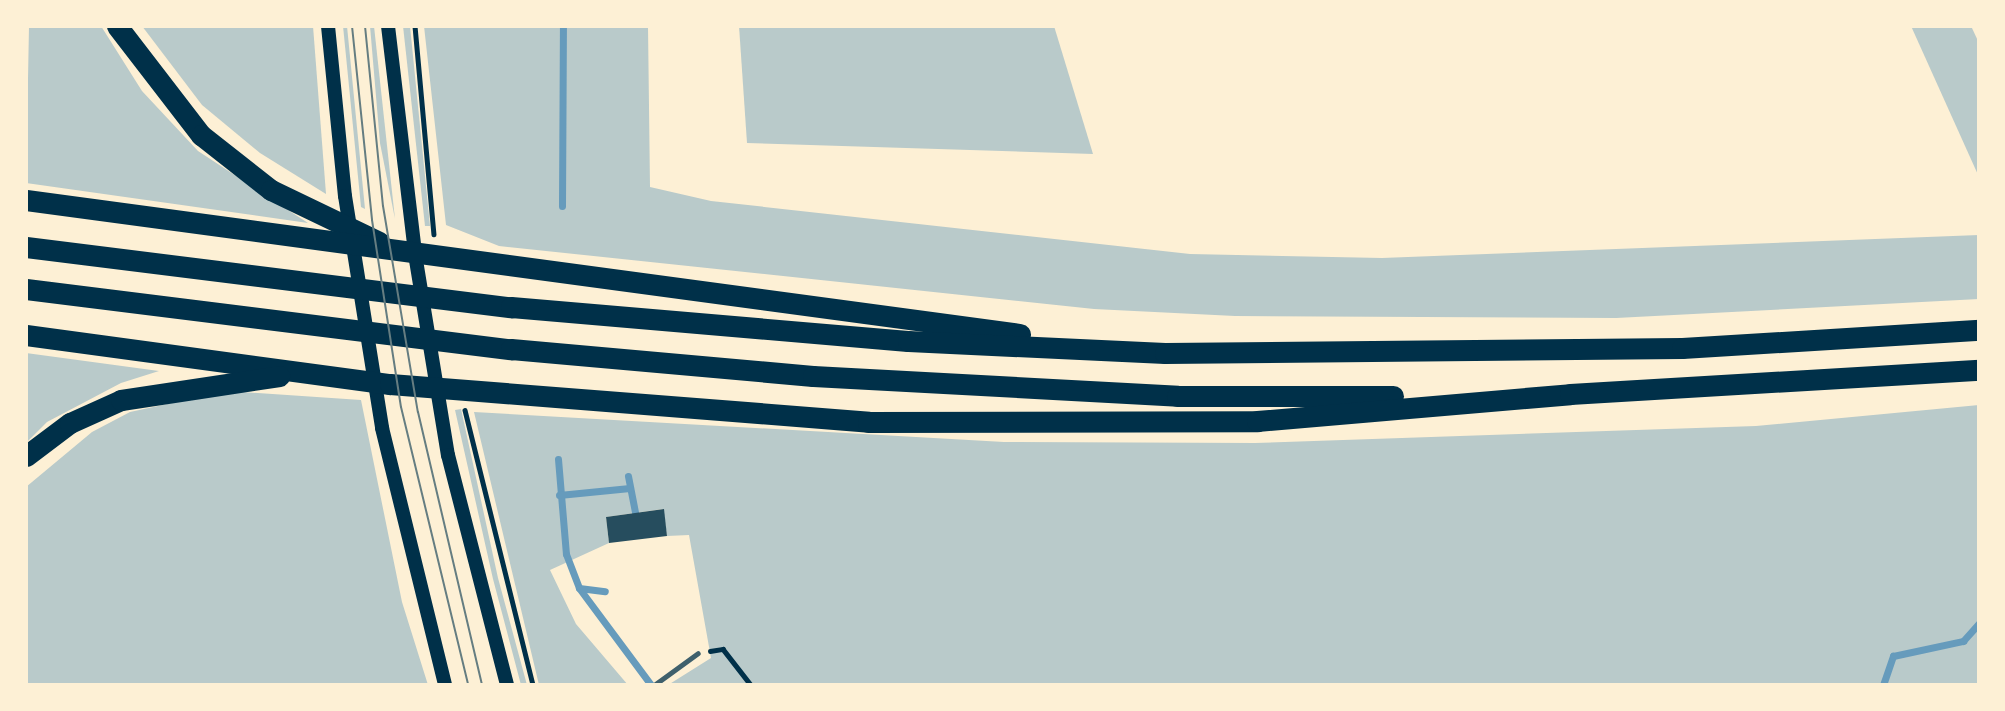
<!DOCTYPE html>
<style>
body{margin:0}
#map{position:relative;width:2005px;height:711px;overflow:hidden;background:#fdf0d5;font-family:"Playfair Display",serif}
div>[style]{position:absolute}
.green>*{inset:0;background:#b9caca}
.stream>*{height:7px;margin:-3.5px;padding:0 3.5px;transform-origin:3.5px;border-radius:3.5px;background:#669bbc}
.building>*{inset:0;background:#264d5e}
.path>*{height:4.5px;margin:-2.25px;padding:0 2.25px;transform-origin:2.25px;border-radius:2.25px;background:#003049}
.service>*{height:5px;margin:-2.5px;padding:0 2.5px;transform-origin:2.5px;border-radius:2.5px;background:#3f606c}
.secondary>*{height:14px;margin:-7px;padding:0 7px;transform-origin:7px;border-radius:7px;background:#003049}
.motorway>*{height:21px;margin:-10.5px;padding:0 10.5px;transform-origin:10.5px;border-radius:10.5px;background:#003049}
.tram>*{height:2px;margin:-1px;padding:0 1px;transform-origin:1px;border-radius:1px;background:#657d81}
span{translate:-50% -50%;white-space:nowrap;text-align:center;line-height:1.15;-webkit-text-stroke:6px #fdf0d5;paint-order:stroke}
.frame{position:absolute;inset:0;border:28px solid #fdf0d5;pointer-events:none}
</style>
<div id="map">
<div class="green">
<i style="clip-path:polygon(29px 26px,101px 26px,142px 91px,198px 151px,308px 223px,26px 183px)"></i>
<i style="clip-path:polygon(142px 26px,313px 26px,326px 194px,260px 153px,202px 105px)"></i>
<i style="clip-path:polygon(343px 26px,347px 26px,365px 209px,361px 207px)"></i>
<i style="clip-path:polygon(370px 26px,374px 26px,395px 219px,380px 143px)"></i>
<i style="clip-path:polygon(403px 26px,410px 26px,430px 226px,425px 226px)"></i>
<i style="clip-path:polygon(424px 26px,648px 26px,650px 187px,711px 201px,1190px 254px,1382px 258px,1979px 235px,1979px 299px,1616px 318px,1235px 316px,1094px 309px,499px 246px,446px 225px)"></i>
<i style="clip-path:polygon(739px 26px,1054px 26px,1093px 154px,747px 143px)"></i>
<i style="clip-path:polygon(1911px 26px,1971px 26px,1979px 43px,1979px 177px)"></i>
<i style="clip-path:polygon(26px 353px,159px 371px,121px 383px,47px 422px,26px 443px)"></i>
<i style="clip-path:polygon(228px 391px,361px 400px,402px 602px,428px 685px,26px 685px,26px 487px,92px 432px,130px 412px)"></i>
<i style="clip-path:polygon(1979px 405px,1979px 685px,668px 685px,711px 658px,689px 535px,667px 536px,663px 509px,606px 517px,609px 543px,550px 570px,576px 624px,628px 685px,539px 685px,474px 412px,1004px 442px,1255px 443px,1756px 426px)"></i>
<i style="clip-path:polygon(461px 409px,498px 578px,527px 685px,521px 685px,493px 579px,455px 410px)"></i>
</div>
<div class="stream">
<i style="left:562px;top:206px;width:180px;rotate:-89.7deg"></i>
<i style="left:558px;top:459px;width:95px;rotate:85.2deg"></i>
<i style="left:566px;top:554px;width:36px;rotate:69deg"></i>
<i style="left:579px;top:588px;width:121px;rotate:53.4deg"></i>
<i style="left:628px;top:476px;width:38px;rotate:79deg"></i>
<i style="left:559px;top:495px;width:71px;rotate:-5.6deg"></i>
<i style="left:579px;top:588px;width:26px;rotate:7deg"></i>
<i style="left:1883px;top:685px;width:31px;rotate:-71deg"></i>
<i style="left:1893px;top:656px;width:72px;rotate:-12.1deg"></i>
<i style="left:1963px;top:641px;width:24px;rotate:-48deg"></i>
</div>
<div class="building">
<i style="clip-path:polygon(664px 509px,667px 536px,609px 543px,606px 517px)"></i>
</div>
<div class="path">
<i style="left:415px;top:26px;width:209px;rotate:84.8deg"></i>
<i style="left:465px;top:410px;width:283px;rotate:76.1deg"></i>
<i style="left:710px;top:651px;width:13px;rotate:-9deg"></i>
<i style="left:723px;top:649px;width:46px;rotate:52.1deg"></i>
</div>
<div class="service">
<i style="left:654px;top:685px;width:54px;rotate:-36deg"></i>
</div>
<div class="secondary">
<i style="left:328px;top:26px;width:171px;rotate:84.3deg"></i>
<i style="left:345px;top:196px;width:235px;rotate:80.9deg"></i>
<i style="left:382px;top:428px;width:265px;rotate:76.2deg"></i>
<i style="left:388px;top:26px;width:230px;rotate:83.2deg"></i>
<i style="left:415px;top:254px;width:204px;rotate:80.7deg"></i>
<i style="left:448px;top:455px;width:237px;rotate:75.6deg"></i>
</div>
<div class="motorway">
<i style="left:117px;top:26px;width:138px;rotate:52.4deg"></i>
<i style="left:201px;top:135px;width:89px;rotate:38.2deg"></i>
<i style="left:271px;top:190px;width:120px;rotate:25.7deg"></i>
<i style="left:26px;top:200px;width:1003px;rotate:7.68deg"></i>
<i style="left:26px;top:247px;width:489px;rotate:7.1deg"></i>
<i style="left:511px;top:307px;width:398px;rotate:4.9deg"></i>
<i style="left:908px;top:341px;width:257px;rotate:2.7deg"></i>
<i style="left:1165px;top:353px;width:517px;rotate:-0.55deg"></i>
<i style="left:1682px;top:348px;width:298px;rotate:-3.5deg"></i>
<i style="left:26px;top:289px;width:489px;rotate:7.1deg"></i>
<i style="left:511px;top:349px;width:303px;rotate:5.1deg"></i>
<i style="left:813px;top:376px;width:365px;rotate:3.1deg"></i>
<i style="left:1177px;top:396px;width:216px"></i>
<i style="left:26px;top:335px;width:367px;rotate:7.7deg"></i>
<i style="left:390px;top:384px;width:480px;rotate:4.5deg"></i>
<i style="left:868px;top:422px;width:389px;rotate:-0.1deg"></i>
<i style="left:1257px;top:421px;width:314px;rotate:-4.9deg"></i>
<i style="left:1570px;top:394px;width:410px;rotate:-3.4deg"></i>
<i style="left:26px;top:456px;width:55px;rotate:-36.9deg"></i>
<i style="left:70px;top:423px;width:56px;rotate:-24.3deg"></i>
<i style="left:121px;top:400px;width:160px;rotate:-8.6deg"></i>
</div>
<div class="tram">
<i style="left:352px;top:26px;width:195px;rotate:84.1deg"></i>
<i style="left:372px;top:220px;width:189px;rotate:81.2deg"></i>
<i style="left:401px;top:407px;width:286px;rotate:76.4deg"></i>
<i style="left:365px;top:26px;width:181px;rotate:84.3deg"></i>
<i style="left:383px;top:206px;width:209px;rotate:80.4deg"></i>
<i style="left:418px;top:412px;width:280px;rotate:76.8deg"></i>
</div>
<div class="frame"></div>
</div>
